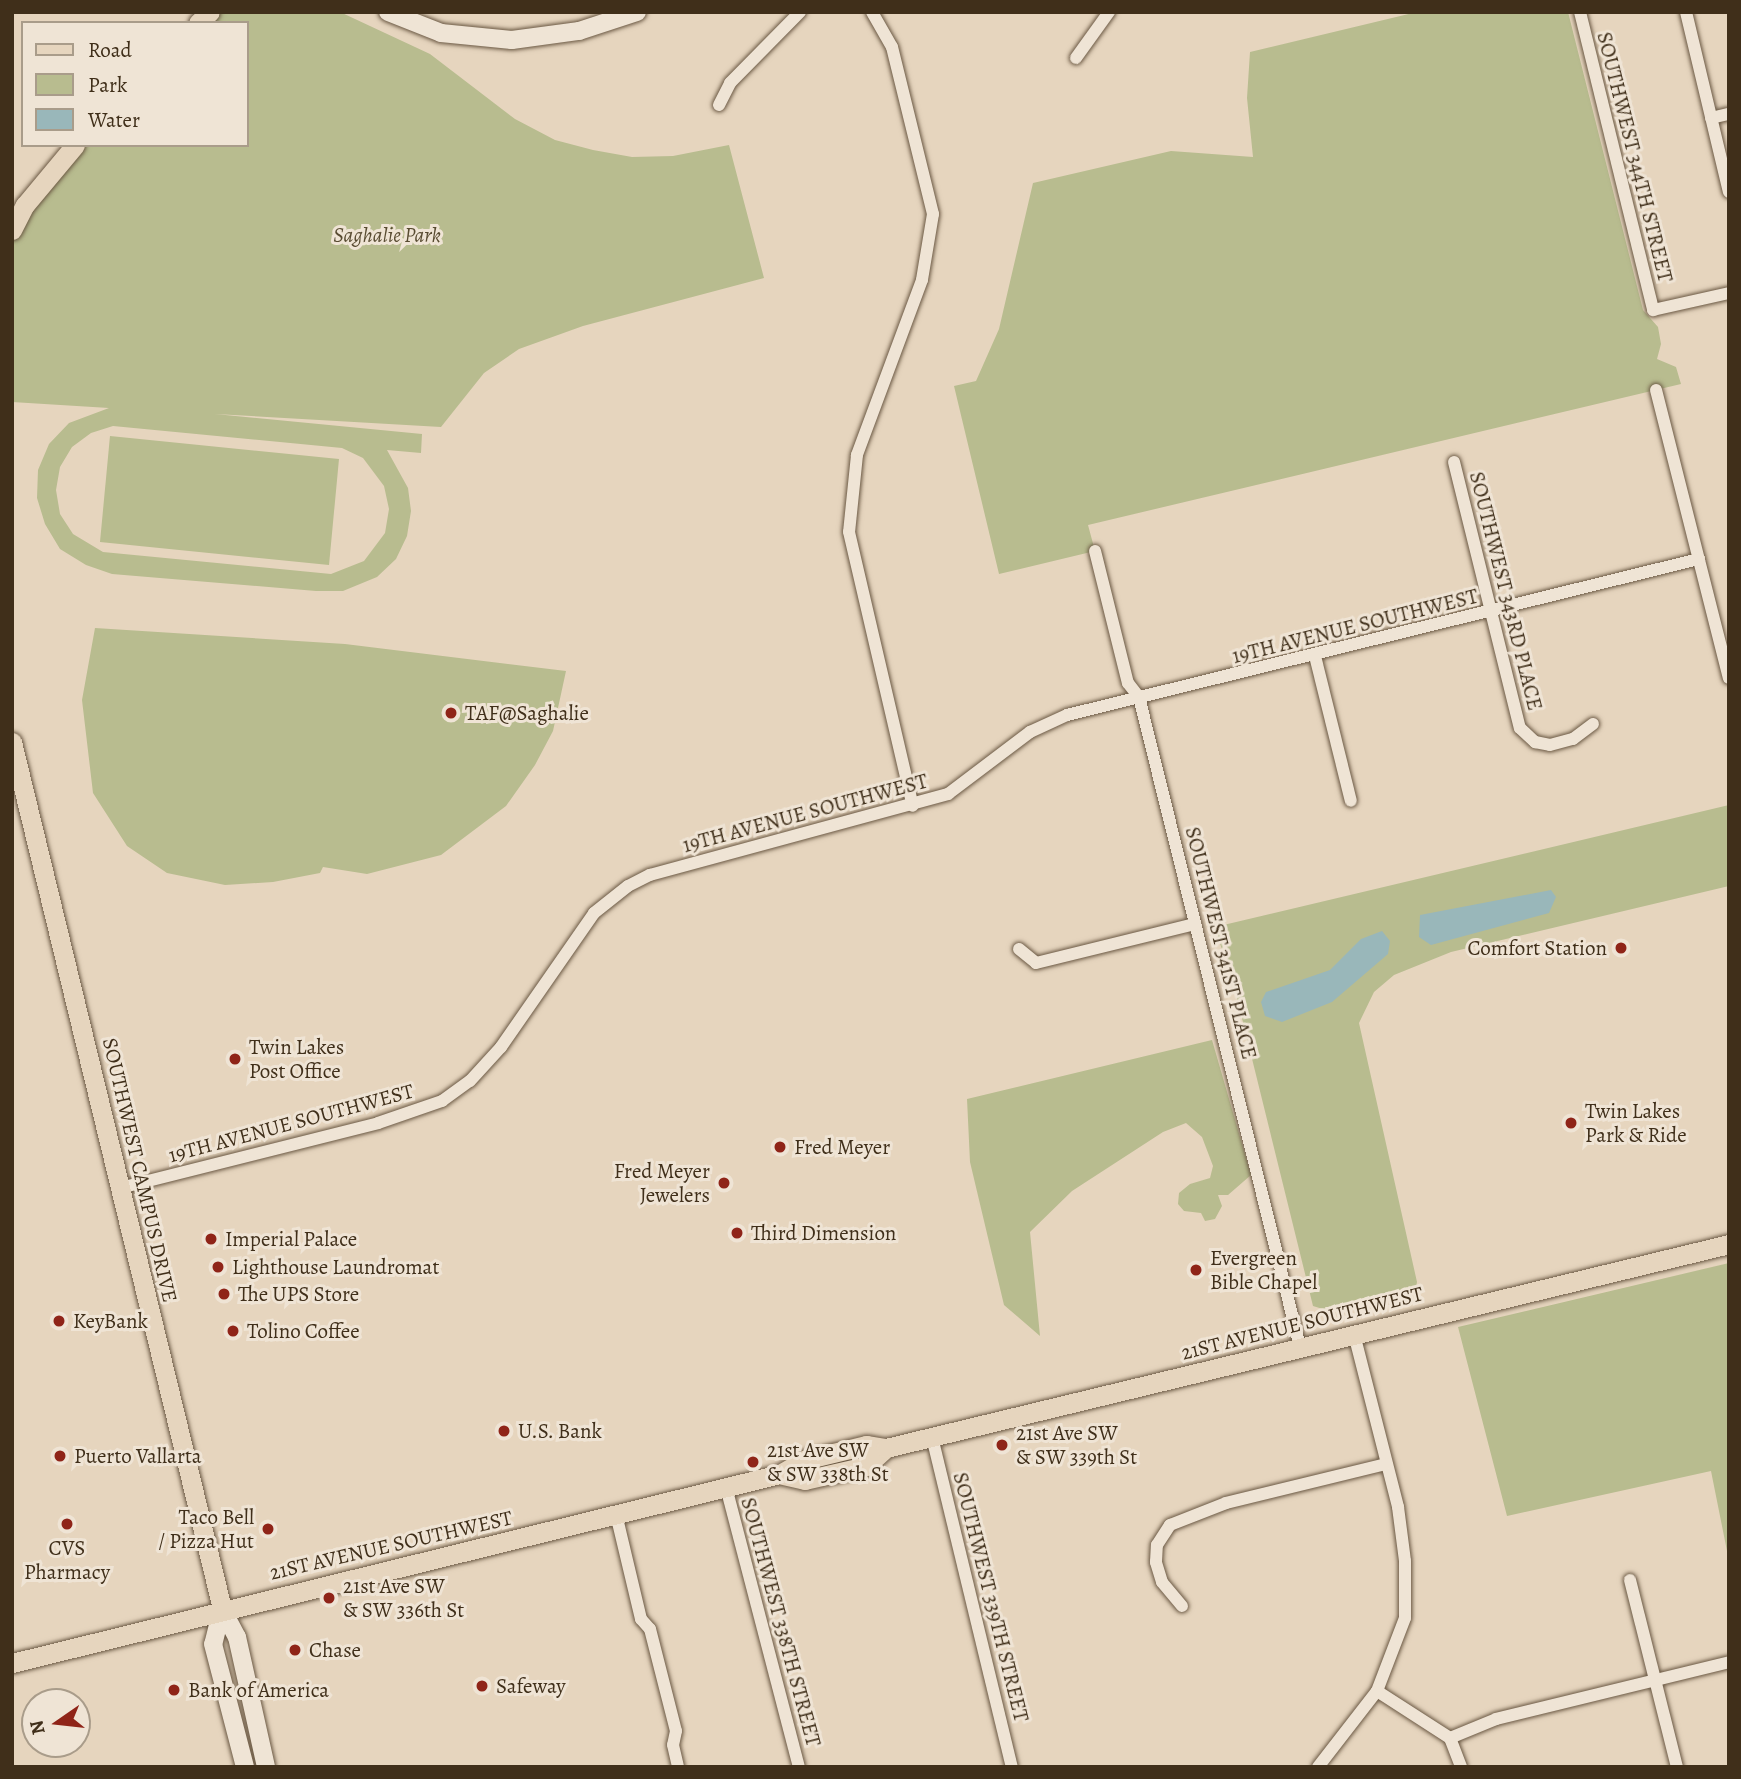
<!DOCTYPE html>
<style>
body{margin:0}
#map{position:relative;width:1741px;height:1779px;overflow:hidden;background:#e6d5be;font-family:Alegreya,serif}
div>[style]{position:absolute}
.green>*{inset:0;background:#b8bc8f}
.water>*{inset:0;background:#99b7ba}
.roads{filter:drop-shadow(0 0 2px #6a5843) drop-shadow(0 0 2px #6a5843)}
.street>*{height:12px;margin:-6px;padding:0 6px;transform-origin:6px;border-radius:6px;background:#efe4d5}
.secondary>*{height:18px;margin:-9px;padding:0 9px;transform-origin:9px;border-radius:9px;background:#efe4d5}
.primary>*{height:19px;margin:-9.5px;padding:0 9.5px;transform-origin:9.5px;border-radius:9.5px;background:#e6d5be}
.dots>*{width:19px;height:19px;translate:-50% -50%;box-sizing:border-box;border:4px solid #efe4d5;border-radius:50%}
span{translate:-50% -50%;white-space:nowrap;text-align:center;line-height:1.15;-webkit-text-stroke:6px #efe4d5;paint-order:stroke}
.street-label{font-size:21px;color:#402f1a}
.park-label{font-size:21px;color:#584b31;font-style:italic}
.poi-label{font-size:21px;color:#402f1a}
.left{translate:0 -50%;text-align:left}
.right{translate:-100% -50%;text-align:right}
.frame{position:absolute;inset:0;border:14px solid #402f1a;pointer-events:none}
.legend{position:absolute;left:21px;top:21px;width:228px;height:126px;box-sizing:border-box;background:#efe4d5;border:2px solid #a99c8a;margin:0;padding:9px 12px;list-style:none;font-size:21px;color:#402f1a}
.legend li{display:flex;align-items:center;gap:14px;height:35px}
.legend b{width:35px;border:2px solid #a99c8a}
.north{position:absolute;left:21px;top:1688px;width:70px;height:70px;box-sizing:border-box;background:#efe4d5;border:2px solid #a99c8a;border-radius:50%;rotate:256deg;font-size:19px;font-weight:700;line-height:28px;text-align:center;color:#402f1a}
.north::after{content:'';display:block;margin:auto;width:24px;height:32px;background:#8f2418;clip-path:polygon(50% 0,100% 100%,50% 72%,0 100%)}
</style>
<div id="map">
<div class="green">
<i style="clip-path:polygon(evenodd,210px 12px,340px 12px,430px 54px,515px 119px,555px 140px,593px 150px,632px 157px,673px 156px,729px 145px,764px 278px,583px 326px,519px 349px,484px 373px,441px 427px,215px 414px,422px 434px,421px 453px,387px 450px,408px 488px,411px 511px,407px 536px,396px 559px,377px 577px,343px 591px,316px 591px,112px 574px,86px 565px,60px 549px,45px 524px,37px 498px,38px 470px,49px 444px,69px 423px,109px 408px,12px 402px,12px 230px,75px 145px,247px 145px,247px 23px,198px 23px,210px 12px,113px 426px,342px 448px,363px 458px,384px 486px,389px 509px,385px 533px,364px 561px,331px 574px,103px 552px,73px 534px,60px 514px,56px 490px,60px 467px,72px 447px,91px 433px,113px 426px)"></i>
<i style="clip-path:polygon(1417px 12px,1568px 12px,1643px 310px,1658px 327px,1661px 344px,1657px 359px,1676px 367px,1681px 384px,1088px 525px,1095px 551px,999px 574px,954px 386px,976px 381px,999px 329px,1033px 183px,1171px 151px,1253px 157px,1247px 98px,1250px 52px)"></i>
<i style="clip-path:polygon(110px 436px,339px 459px,329px 565px,100px 542px)"></i>
<i style="clip-path:polygon(95px 628px,345px 644px,566px 671px,553px 731px,535px 765px,506px 806px,441px 855px,367px 874px,323px 867px,320px 873px,273px 882px,225px 885px,167px 873px,127px 846px,93px 793px,82px 700px)"></i>
<i style="clip-path:polygon(1729px 805px,1729px 886px,1451px 952px,1394px 975px,1374px 992px,1359px 1023px,1417px 1282px,1416px 1287px,1326px 1310px,1313px 1306px,1238px 1002px,1215px 927px)"></i>
<i style="clip-path:polygon(1212px 1040px,1251px 1175px,1228px 1195px,1218px 1195px,1222px 1206px,1215px 1219px,1205px 1221px,1201px 1213px,1184px 1211px,1178px 1204px,1179px 1193px,1190px 1184px,1210px 1178px,1213px 1166px,1202px 1137px,1186px 1123px,1163px 1132px,1072px 1191px,1030px 1232px,1040px 1336px,1004px 1305px,970px 1162px,967px 1099px)"></i>
<i style="clip-path:polygon(1729px 1263px,1729px 1561px,1711px 1471px,1507px 1516px,1458px 1327px)"></i>
</div>
<div class="water">
<i style="clip-path:polygon(1551px 890px,1556px 897px,1549px 913px,1431px 945px,1419px 937px,1420px 915px)"></i>
<i style="clip-path:polygon(1382px 931px,1390px 941px,1388px 954px,1332px 1002px,1282px 1022px,1265px 1016px,1261px 1002px,1266px 992px,1330px 970px,1361px 939px)"></i>
</div>
<div class="roads">
<div class="street">
<i style="left:872px;top:12px;width:40px;rotate:60.3deg"></i>
<i style="left:892px;top:47px;width:172px;rotate:76.2deg"></i>
<i style="left:933px;top:214px;width:67px;rotate:99.5deg"></i>
<i style="left:922px;top:280px;width:187px;rotate:110.4deg"></i>
<i style="left:857px;top:455px;width:77px;rotate:95.9deg"></i>
<i style="left:849px;top:532px;width:281px;rotate:76.9deg"></i>
<i style="left:1580px;top:12px;width:307px;rotate:76.2deg"></i>
<i style="left:1653px;top:310px;width:78px;rotate:-12.6deg"></i>
<i style="left:1686px;top:12px;width:185px;rotate:76.6deg"></i>
<i style="left:1076px;top:58px;width:57px;rotate:-54.3deg"></i>
<i style="left:719px;top:105px;width:25px;rotate:-63deg"></i>
<i style="left:730px;top:83px;width:100px;rotate:-45.4deg"></i>
<i style="left:1711px;top:118px;width:18px;rotate:-13deg"></i>
<i style="left:1656px;top:390px;width:297px;rotate:75.8deg"></i>
<i style="left:1454px;top:462px;width:274px;rotate:76.1deg"></i>
<i style="left:1520px;top:728px;width:21px;rotate:43deg"></i>
<i style="left:1535px;top:742px;width:15px;rotate:11deg"></i>
<i style="left:1550px;top:745px;width:24px;rotate:-15deg"></i>
<i style="left:1573px;top:739px;width:25px;rotate:-37deg"></i>
<i style="left:1095px;top:551px;width:136px;rotate:76deg"></i>
<i style="left:1128px;top:683px;width:18px;rotate:52deg"></i>
<i style="left:1139px;top:697px;width:670px;rotate:76.09deg"></i>
<i style="left:1315px;top:656px;width:149px;rotate:76.1deg"></i>
<i style="left:1019px;top:949px;width:22px;rotate:39deg"></i>
<i style="left:1036px;top:963px;width:164px;rotate:-13.8deg"></i>
<i style="left:120px;top:1188px;width:266px;rotate:-14.1deg"></i>
<i style="left:378px;top:1123px;width:68px;rotate:-19deg"></i>
<i style="left:442px;top:1101px;width:34px;rotate:-36deg"></i>
<i style="left:470px;top:1081px;width:46px;rotate:-47.6deg"></i>
<i style="left:501px;top:1047px;width:163px;rotate:-55.2deg"></i>
<i style="left:594px;top:913px;width:43px;rotate:-38.5deg"></i>
<i style="left:628px;top:886px;width:25px;rotate:-27deg"></i>
<i style="left:650px;top:875px;width:309px;rotate:-15.2deg"></i>
<i style="left:948px;top:794px;width:103px;rotate:-37.1deg"></i>
<i style="left:1030px;top:732px;width:41px;rotate:-24.7deg"></i>
<i style="left:1067px;top:715px;width:651px;rotate:-13.87deg"></i>
<i style="left:1354px;top:1334px;width:179px;rotate:75.7deg"></i>
<i style="left:1398px;top:1507px;width:54px;rotate:82.6deg"></i>
<i style="left:1405px;top:1561px;width:57px;rotate:90deg"></i>
<i style="left:1405px;top:1618px;width:78px;rotate:111deg"></i>
<i style="left:1377px;top:1691px;width:87px;rotate:32.8deg"></i>
<i style="left:1450px;top:1738px;width:31px;rotate:69deg"></i>
<i style="left:932px;top:1437px;width:340px;rotate:76.4deg"></i>
<i style="left:726px;top:1487px;width:289px;rotate:75.4deg"></i>
<i style="left:616px;top:1514px;width:108px;rotate:76.6deg"></i>
<i style="left:641px;top:1619px;width:13px;rotate:48deg"></i>
<i style="left:650px;top:1629px;width:105px;rotate:75.7deg"></i>
<i style="left:676px;top:1731px;width:14px;rotate:102deg"></i>
<i style="left:673px;top:1745px;width:23px;rotate:77deg"></i>
<i style="left:1630px;top:1580px;width:193px;rotate:75.9deg"></i>
<i style="left:1182px;top:1606px;width:31px;rotate:-130deg"></i>
<i style="left:1162px;top:1582px;width:21px;rotate:-107deg"></i>
<i style="left:1156px;top:1562px;width:17px;rotate:-87deg"></i>
<i style="left:1157px;top:1545px;width:24px;rotate:-57deg"></i>
<i style="left:1170px;top:1525px;width:60px;rotate:-21.4deg"></i>
<i style="left:1226px;top:1503px;width:165px;rotate:-13.7deg"></i>
<i style="left:1450px;top:1738px;width:50px;rotate:-22.4deg"></i>
<i style="left:1496px;top:1719px;width:240px;rotate:-13.7deg"></i>
<i style="left:1318px;top:1767px;width:96px;rotate:-52.2deg"></i>
</div>
<div class="secondary">
<i style="left:388px;top:12px;width:57px;rotate:21.6deg"></i>
<i style="left:441px;top:33px;width:71px;rotate:5.6deg"></i>
<i style="left:512px;top:40px;width:68px;rotate:-7.7deg"></i>
<i style="left:579px;top:31px;width:61px;rotate:-18.1deg"></i>
<i style="left:222px;top:1609px;width:32px;rotate:62deg"></i>
<i style="left:237px;top:1637px;width:133px;rotate:77.4deg"></i>
<i style="left:222px;top:1609px;width:36px;rotate:104deg"></i>
<i style="left:213px;top:1644px;width:127px;rotate:75.4deg"></i>
</div>
<div class="primary">
<i style="left:198px;top:23px;width:16px;rotate:-43deg"></i>
<i style="left:12px;top:230px;width:28px;rotate:-63deg"></i>
<i style="left:25px;top:205px;width:78px;rotate:-50.2deg"></i>
<i style="left:12px;top:742px;width:892px;rotate:76.38deg"></i>
<i style="left:886px;top:1448px;width:27px;rotate:138deg"></i>
<i style="left:866px;top:1466px;width:63px;rotate:167.1deg"></i>
<i style="left:805px;top:1480px;width:26px;rotate:-167deg"></i>
<i style="left:780px;top:1474px;width:28px;rotate:-30deg"></i>
<i style="left:804px;top:1460px;width:64px;rotate:-13.6deg"></i>
<i style="left:866px;top:1445px;width:20px;rotate:9deg"></i>
<i style="left:886px;top:1448px;width:867px;rotate:-13.6deg"></i>
<i style="left:12px;top:1663px;width:791px;rotate:-13.83deg"></i>
</div>
</div>
<div class="dots">
<i style="left:451px;top:713px;background:#8f2418"></i>
<i style="left:1621px;top:948px;background:#8f2418"></i>
<i style="left:235px;top:1059px;background:#8f2418"></i>
<i style="left:1571px;top:1123px;background:#8f2418"></i>
<i style="left:780px;top:1147px;background:#8f2418"></i>
<i style="left:724px;top:1183px;background:#8f2418"></i>
<i style="left:737px;top:1233px;background:#8f2418"></i>
<i style="left:211px;top:1239px;background:#8f2418"></i>
<i style="left:218px;top:1267px;background:#8f2418"></i>
<i style="left:1196px;top:1270px;background:#8f2418"></i>
<i style="left:224px;top:1294px;background:#8f2418"></i>
<i style="left:59px;top:1321px;background:#8f2418"></i>
<i style="left:233px;top:1331px;background:#8f2418"></i>
<i style="left:504px;top:1431px;background:#8f2418"></i>
<i style="left:1002px;top:1445px;background:#8f2418"></i>
<i style="left:60px;top:1456px;background:#8f2418"></i>
<i style="left:753px;top:1462px;background:#8f2418"></i>
<i style="left:67px;top:1524px;background:#8f2418"></i>
<i style="left:268px;top:1529px;background:#8f2418"></i>
<i style="left:329px;top:1598px;background:#8f2418"></i>
<i style="left:295px;top:1650px;background:#8f2418"></i>
<i style="left:482px;top:1686px;background:#8f2418"></i>
<i style="left:174px;top:1690px;background:#8f2418"></i>
</div>
<div class="street-label">
<span style="left:1635px;top:157px;rotate:76deg">SOUTHWEST 344TH STREET</span>
<span style="left:1506px;top:591px;rotate:76deg">SOUTHWEST 343RD PLACE</span>
<span style="left:1355px;top:626px;rotate:-14deg">19TH AVENUE SOUTHWEST</span>
<span style="left:805px;top:813px;rotate:-15deg">19TH AVENUE SOUTHWEST</span>
<span style="left:1221px;top:943px;rotate:76deg">SOUTHWEST 341ST PLACE</span>
<span style="left:291px;top:1123px;rotate:-15deg">19TH AVENUE SOUTHWEST</span>
<span style="left:140px;top:1170px;rotate:77deg">SOUTHWEST CAMPUS DRIVE</span>
<span style="left:1302px;top:1323px;rotate:-14deg">21ST AVENUE SOUTHWEST</span>
<span style="left:391px;top:1545px;rotate:-13deg">21ST AVENUE SOUTHWEST</span>
<span style="left:991px;top:1597px;rotate:76deg">SOUTHWEST 339TH STREET</span>
<span style="left:781px;top:1622px;rotate:75deg">SOUTHWEST 338TH STREET</span>
</div>
<div class="park-label">
<span style="left:387px;top:235px">Saghalie Park</span>
</div>
<div class="poi-label">
<span class="left" style="left:465px;top:713px">TAF@Saghalie</span>
<span class="right" style="left:1607px;top:948px">Comfort Station</span>
<span class="left" style="left:249px;top:1059px">Twin Lakes<br>Post Office</span>
<span class="left" style="left:1585px;top:1123px">Twin Lakes<br>Park &amp; Ride</span>
<span class="left" style="left:794px;top:1147px">Fred Meyer</span>
<span class="right" style="left:710px;top:1183px">Fred Meyer<br>Jewelers</span>
<span class="left" style="left:751px;top:1233px">Third Dimension</span>
<span class="left" style="left:225px;top:1239px">Imperial Palace</span>
<span class="left" style="left:1210px;top:1270px">Evergreen<br>Bible Chapel</span>
<span class="left" style="left:232px;top:1267px">Lighthouse Laundromat</span>
<span class="left" style="left:238px;top:1294px">The UPS Store</span>
<span class="left" style="left:73px;top:1321px">KeyBank</span>
<span class="left" style="left:247px;top:1331px">Tolino Coffee</span>
<span class="left" style="left:518px;top:1431px">U.S. Bank</span>
<span class="left" style="left:1016px;top:1445px">21st Ave SW<br>&amp; SW 339th St</span>
<span class="left" style="left:767px;top:1462px">21st Ave SW<br>&amp; SW 338th St</span>
<span class="left" style="left:74px;top:1456px">Puerto Vallarta</span>
<span class="right" style="left:254px;top:1529px">Taco Bell<br>/ Pizza Hut</span>
<span style="left:67px;top:1560px">CVS<br>Pharmacy</span>
<span class="left" style="left:343px;top:1598px">21st Ave SW<br>&amp; SW 336th St</span>
<span class="left" style="left:309px;top:1650px">Chase</span>
<span class="left" style="left:496px;top:1686px">Safeway</span>
<span class="left" style="left:188px;top:1690px">Bank of America</span>
</div>
<div class="frame"></div>
<ul class="legend">
<li><b style="height:9px;background:#e6d5be"></b>Road</li>
<li><b style="height:19px;background:#b8bc8f"></b>Park</li>
<li><b style="height:19px;background:#99b7ba"></b>Water</li>
</ul>
<div class="north">N</div>
</div>
